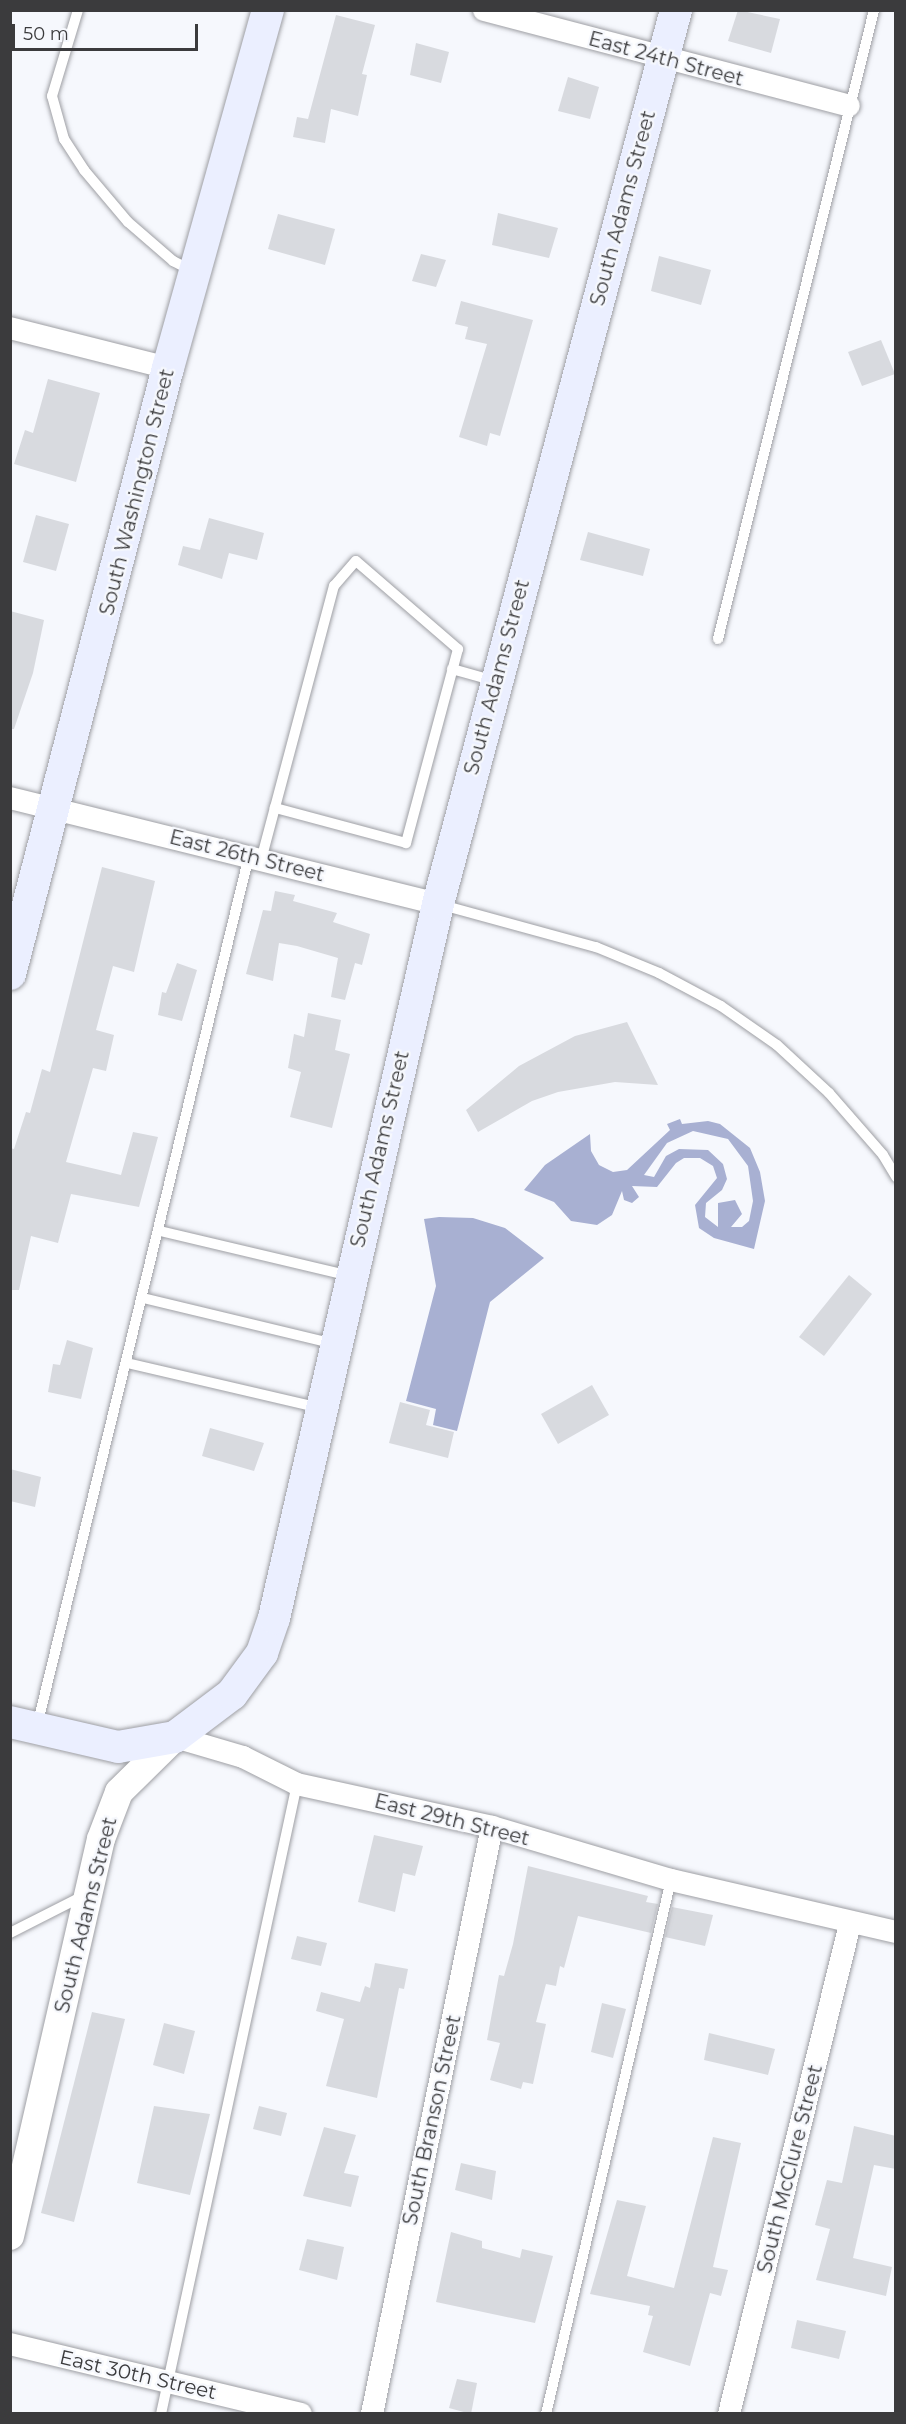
<!DOCTYPE html>
<style>
body{margin:0}
#map{position:relative;width:906px;height:2424px;overflow:hidden;background:#f6f8fd;font-family:Montserrat,sans-serif}
div>[style]{position:absolute}
.water>*{inset:0;background:#a8b0d2}
.building>*{inset:0;background:#d8dadf}
.roads{filter:drop-shadow(0 0 2px #9e9fa4) drop-shadow(0 0 2px #9e9fa4)}
.service>*{height:10px;margin:-5px;padding:0 5px;transform-origin:5px;border-radius:5px;background:#fff}
.minor>*{height:22px;margin:-11px;padding:0 11px;transform-origin:11px;border-radius:11px;background:#fff}
.tertiary>*{height:28px;margin:-14px;padding:0 14px;transform-origin:14px;border-radius:14px;background:#fff}
.secondary>*{height:32px;margin:-16px;padding:0 16px;transform-origin:16px;border-radius:16px;background:#ebefff}
span{translate:-50% -50%;white-space:nowrap;text-align:center;line-height:1.15;-webkit-text-stroke:4.5px #f6f8fd;paint-order:stroke}
.street-label{font-size:20px;color:#3b3b3d}
.frame{position:absolute;inset:0;border:12px solid #3b3b3d;pointer-events:none}
.scale{position:absolute;left:12px;top:24px;width:186px;height:27px;box-sizing:border-box;border:3px solid #3b3b3d;border-top:0;padding-left:8px;font-size:18px;line-height:21px;white-space:nowrap;color:#3b3b3d;-webkit-text-stroke:4px #f6f8fd;paint-order:stroke}
</style>
<div id="map">
<div class="water">
<i style="clip-path:polygon(evenodd,680px 1119px,682px 1124px,708px 1121px,720px 1124px,750px 1148px,760px 1172px,765px 1201px,754px 1249px,714px 1238px,699px 1228px,695px 1205px,717px 1178px,713px 1166px,700px 1158px,684px 1158px,676px 1163px,657px 1187px,632px 1186px,639px 1197px,632px 1203px,624px 1200px,622px 1191px,612px 1215px,597px 1225px,571px 1221px,554px 1202px,524px 1190px,545px 1165px,590px 1134px,591px 1151px,599px 1165px,613px 1172px,627px 1170px,670px 1130px,667px 1124px,680px 1119px,693px 1131px,728px 1139px,748px 1166px,753px 1201px,749px 1221px,742px 1227px,731px 1227px,742px 1214px,735px 1200px,718px 1203px,718px 1227px,705px 1217px,706px 1203px,722px 1190px,727px 1179px,723px 1164px,708px 1150px,679px 1149px,666px 1156px,654px 1177px,644px 1175px,667px 1143px,693px 1131px)"></i>
<i style="clip-path:polygon(439px 1217px,473px 1218px,505px 1228px,544px 1258px,490px 1302px,457px 1431px,433px 1425px,436px 1409px,406px 1401px,436px 1286px,424px 1219px)"></i>
</div>
<div class="building">
<i style="clip-path:polygon(738px 10px,780px 19px,771px 53px,728px 41px)"></i>
<i style="clip-path:polygon(336px 15px,375px 25px,362px 74px,367px 75px,358px 116px,331px 109px,325px 143px,293px 137px,297px 117px,308px 119px)"></i>
<i style="clip-path:polygon(416px 43px,449px 52px,441px 83px,410px 75px)"></i>
<i style="clip-path:polygon(568px 77px,599px 87px,590px 119px,558px 111px)"></i>
<i style="clip-path:polygon(498px 213px,558px 228px,549px 258px,492px 245px)"></i>
<i style="clip-path:polygon(278px 214px,335px 229px,325px 265px,268px 249px)"></i>
<i style="clip-path:polygon(421px 254px,446px 260px,436px 287px,412px 281px)"></i>
<i style="clip-path:polygon(659px 256px,711px 270px,701px 305px,651px 291px)"></i>
<i style="clip-path:polygon(461px 301px,533px 320px,500px 436px,490px 433px,487px 446px,459px 437px,487px 344px,465px 339px,468px 327px,455px 324px)"></i>
<i style="clip-path:polygon(881px 340px,895px 374px,862px 386px,848px 352px)"></i>
<i style="clip-path:polygon(48px 379px,100px 393px,76px 482px,14px 464px,25px 430px,33px 433px)"></i>
<i style="clip-path:polygon(36px 515px,69px 524px,56px 571px,23px 562px)"></i>
<i style="clip-path:polygon(209px 518px,264px 533px,257px 560px,229px 553px,222px 579px,178px 565px,183px 546px,200px 550px)"></i>
<i style="clip-path:polygon(588px 532px,650px 549px,643px 576px,580px 560px)"></i>
<i style="clip-path:polygon(10px 611px,44px 620px,33px 673px,14px 729px,10px 729px)"></i>
<i style="clip-path:polygon(102px 867px,155px 881px,134px 972px,113px 966px,96px 1030px,114px 1035px,106px 1071px,93px 1068px,66px 1162px,121px 1175px,133px 1132px,158px 1137px,139px 1207px,71px 1194px,58px 1243px,31px 1236px,19px 1290px,10px 1290px,10px 1148px,14px 1149px,26px 1112px,30px 1113px,42px 1069px,50px 1072px)"></i>
<i style="clip-path:polygon(275px 891px,295px 895px,293px 901px,337px 913px,333px 922px,370px 934px,362px 965px,355px 963px,345px 1000px,331px 997px,338px 958px,297px 946px,279px 943px,273px 981px,246px 974px,263px 910px,271px 911px)"></i>
<i style="clip-path:polygon(177px 963px,197px 970px,182px 1021px,158px 1015px,162px 992px,166px 993px)"></i>
<i style="clip-path:polygon(308px 1013px,341px 1020px,335px 1050px,350px 1054px,332px 1128px,290px 1117px,301px 1072px,288px 1068px,294px 1034px,304px 1037px)"></i>
<i style="clip-path:polygon(627px 1022px,658px 1085px,615px 1082px,558px 1092px,532px 1101px,478px 1132px,466px 1110px,519px 1066px,575px 1036px)"></i>
<i style="clip-path:polygon(849px 1275px,872px 1294px,824px 1356px,799px 1337px)"></i>
<i style="clip-path:polygon(67px 1340px,93px 1348px,81px 1399px,48px 1392px,53px 1364px,60px 1365px)"></i>
<i style="clip-path:polygon(592px 1385px,609px 1415px,558px 1444px,541px 1414px)"></i>
<i style="clip-path:polygon(400px 1402px,430px 1410px,426px 1425px,454px 1432px,448px 1458px,389px 1443px)"></i>
<i style="clip-path:polygon(210px 1428px,264px 1443px,254px 1471px,202px 1456px)"></i>
<i style="clip-path:polygon(10px 1469px,41px 1477px,35px 1507px,10px 1501px)"></i>
<i style="clip-path:polygon(374px 1835px,423px 1846px,415px 1876px,403px 1873px,395px 1912px,358px 1902px)"></i>
<i style="clip-path:polygon(528px 1866px,648px 1896px,646px 1902px,658px 1904px,651px 1933px,578px 1916px,564px 1968px,560px 1966px,556px 1986px,546px 1984px,536px 2022px,546px 2024px,533px 2084px,523px 2082px,521px 2089px,490px 2080px,500px 2043px,487px 2040px,499px 1975px,504px 1976px,513px 1944px)"></i>
<i style="clip-path:polygon(672px 1907px,713px 1915px,705px 1946px,665px 1937px)"></i>
<i style="clip-path:polygon(297px 1936px,327px 1943px,321px 1966px,291px 1959px)"></i>
<i style="clip-path:polygon(375px 1963px,408px 1969px,404px 1989px,399px 1988px,377px 2098px,326px 2086px,344px 2019px,316px 2011px,321px 1992px,360px 2002px,365px 1986px,370px 1988px)"></i>
<i style="clip-path:polygon(602px 2003px,626px 2009px,613px 2058px,591px 2052px)"></i>
<i style="clip-path:polygon(92px 2012px,125px 2019px,74px 2222px,41px 2213px)"></i>
<i style="clip-path:polygon(164px 2023px,195px 2031px,184px 2074px,153px 2065px)"></i>
<i style="clip-path:polygon(709px 2033px,775px 2049px,768px 2075px,704px 2060px)"></i>
<i style="clip-path:polygon(154px 2106px,210px 2114px,190px 2195px,137px 2183px)"></i>
<i style="clip-path:polygon(259px 2106px,287px 2113px,281px 2136px,253px 2129px)"></i>
<i style="clip-path:polygon(854px 2126px,896px 2136px,896px 2169px,874px 2165px,853px 2258px,892px 2267px,886px 2296px,816px 2280px,830px 2229px,815px 2225px,827px 2180px,842px 2183px)"></i>
<i style="clip-path:polygon(324px 2127px,356px 2135px,344px 2173px,359px 2176px,351px 2207px,303px 2196px)"></i>
<i style="clip-path:polygon(713px 2137px,741px 2143px,713px 2267px,728px 2270px,721px 2296px,710px 2293px,690px 2366px,643px 2352px,653px 2316px,648px 2315px,650px 2306px,590px 2294px,617px 2200px,646px 2206px,627px 2276px,674px 2288px)"></i>
<i style="clip-path:polygon(461px 2163px,496px 2171px,492px 2200px,455px 2190px)"></i>
<i style="clip-path:polygon(451px 2232px,482px 2241px,482px 2248px,520px 2258px,522px 2249px,553px 2256px,535px 2323px,436px 2302px)"></i>
<i style="clip-path:polygon(307px 2239px,344px 2247px,337px 2280px,299px 2270px)"></i>
<i style="clip-path:polygon(797px 2320px,846px 2331px,839px 2359px,791px 2348px)"></i>
<i style="clip-path:polygon(457px 2379px,477px 2383px,471px 2414px,449px 2408px)"></i>
</div>
<div class="roads">
<div class="service">
<i style="left:78px;top:10px;width:90px;rotate:106.8deg"></i>
<i style="left:52px;top:96px;width:45px;rotate:74.4deg"></i>
<i style="left:64px;top:139px;width:37px;rotate:57deg"></i>
<i style="left:84px;top:170px;width:68px;rotate:49.8deg"></i>
<i style="left:128px;top:222px;width:60px;rotate:40.9deg"></i>
<i style="left:173px;top:261px;width:22px;rotate:27deg"></i>
<i style="left:718px;top:639px;width:648px;rotate:-76.07deg"></i>
<i style="left:452px;top:669px;width:45px;rotate:15.6deg"></i>
<i style="left:261px;top:860px;width:284px;rotate:-75.1deg"></i>
<i style="left:334px;top:586px;width:33px;rotate:-49deg"></i>
<i style="left:356px;top:561px;width:135px;rotate:40.8deg"></i>
<i style="left:458px;top:649px;width:201px;rotate:105deg"></i>
<i style="left:406px;top:843px;width:136px;rotate:-165deg"></i>
<i style="left:442px;top:905px;width:160px;rotate:15.3deg"></i>
<i style="left:596px;top:947px;width:68px;rotate:22.4deg"></i>
<i style="left:659px;top:973px;width:70px;rotate:28deg"></i>
<i style="left:721px;top:1006px;width:68px;rotate:34.9deg"></i>
<i style="left:777px;top:1045px;width:71px;rotate:42.7deg"></i>
<i style="left:829px;top:1093px;width:82px;rotate:48.9deg"></i>
<i style="left:883px;top:1155px;width:26px;rotate:59deg"></i>
<i style="left:160px;top:1231px;width:195px;rotate:13.3deg"></i>
<i style="left:143px;top:1298px;width:197px;rotate:13.5deg"></i>
<i style="left:127px;top:1363px;width:199px;rotate:13.1deg"></i>
<i style="left:37px;top:1726px;width:895px;rotate:-76.31deg"></i>
<i style="left:10px;top:1933px;width:82px;rotate:-26.9deg"></i>
<i style="left:161px;top:2414px;width:645px;rotate:-77.82deg"></i>
<i style="left:546px;top:2414px;width:548px;rotate:-76.83deg"></i>
</div>
<div class="minor">
<i style="left:484px;top:10px;width:377px;rotate:14.7deg"></i>
<i style="left:10px;top:328px;width:163px;rotate:14.2deg"></i>
<i style="left:10px;top:798px;width:441px;rotate:13.9deg"></i>
<i style="left:175px;top:1737px;width:71px;rotate:16.4deg"></i>
<i style="left:243px;top:1757px;width:60px;rotate:26.6deg"></i>
<i style="left:297px;top:1784px;width:200px;rotate:12.4deg"></i>
<i style="left:492px;top:1827px;width:187px;rotate:16.5deg"></i>
<i style="left:671px;top:1880px;width:231px;rotate:13deg"></i>
<i style="left:10px;top:2344px;width:299px;rotate:13.5deg"></i>
<i style="left:372px;top:2414px;width:599px;rotate:-78.45deg"></i>
<i style="left:729px;top:2414px;width:505px;rotate:-76.13deg"></i>
</div>
<div class="tertiary">
<i style="left:10px;top:2236px;width:407px;rotate:-77.1deg"></i>
<i style="left:101px;top:1839px;width:50px;rotate:-69deg"></i>
<i style="left:119px;top:1792px;width:78px;rotate:-44.5deg"></i>
</div>
<div class="secondary">
<i style="left:10px;top:974px;width:626px;rotate:-75.39deg"></i>
<i style="left:168px;top:368px;width:372px;rotate:-74.4deg"></i>
<i style="left:10px;top:1722px;width:111px;rotate:13deg"></i>
<i style="left:118px;top:1747px;width:58px;rotate:-10deg"></i>
<i style="left:175px;top:1737px;width:71px;rotate:-37deg"></i>
<i style="left:232px;top:1694px;width:51px;rotate:-53.8deg"></i>
<i style="left:262px;top:1653px;width:37px;rotate:-71deg"></i>
<i style="left:274px;top:1618px;width:733px;rotate:-77.06deg"></i>
<i style="left:438px;top:904px;width:925px;rotate:-75.09deg"></i>
</div>
</div>
<div class="street-label">
<span style="left:666px;top:59px;rotate:15deg">East 24th Street</span>
<span style="left:623px;top:208px;rotate:-75deg">South Adams Street</span>
<span style="left:137px;top:492px;rotate:-76deg">South Washington Street</span>
<span style="left:497px;top:677px;rotate:-75deg">South Adams Street</span>
<span style="left:247px;top:856px;rotate:14deg">East 26th Street</span>
<span style="left:380px;top:1149px;rotate:-77deg">South Adams Street</span>
<span style="left:452px;top:1820px;rotate:14deg">East 29th Street</span>
<span style="left:86px;top:1915px;rotate:-76deg">South Adams Street</span>
<span style="left:432px;top:2120px;rotate:-78deg">South Branson Street</span>
<span style="left:790px;top:2169px;rotate:-76deg">South McClure Street</span>
<span style="left:138px;top:2375px;rotate:13deg">East 30th Street</span>
</div>
<div class="frame"></div>
<div class="scale">50 m</div>
</div>
